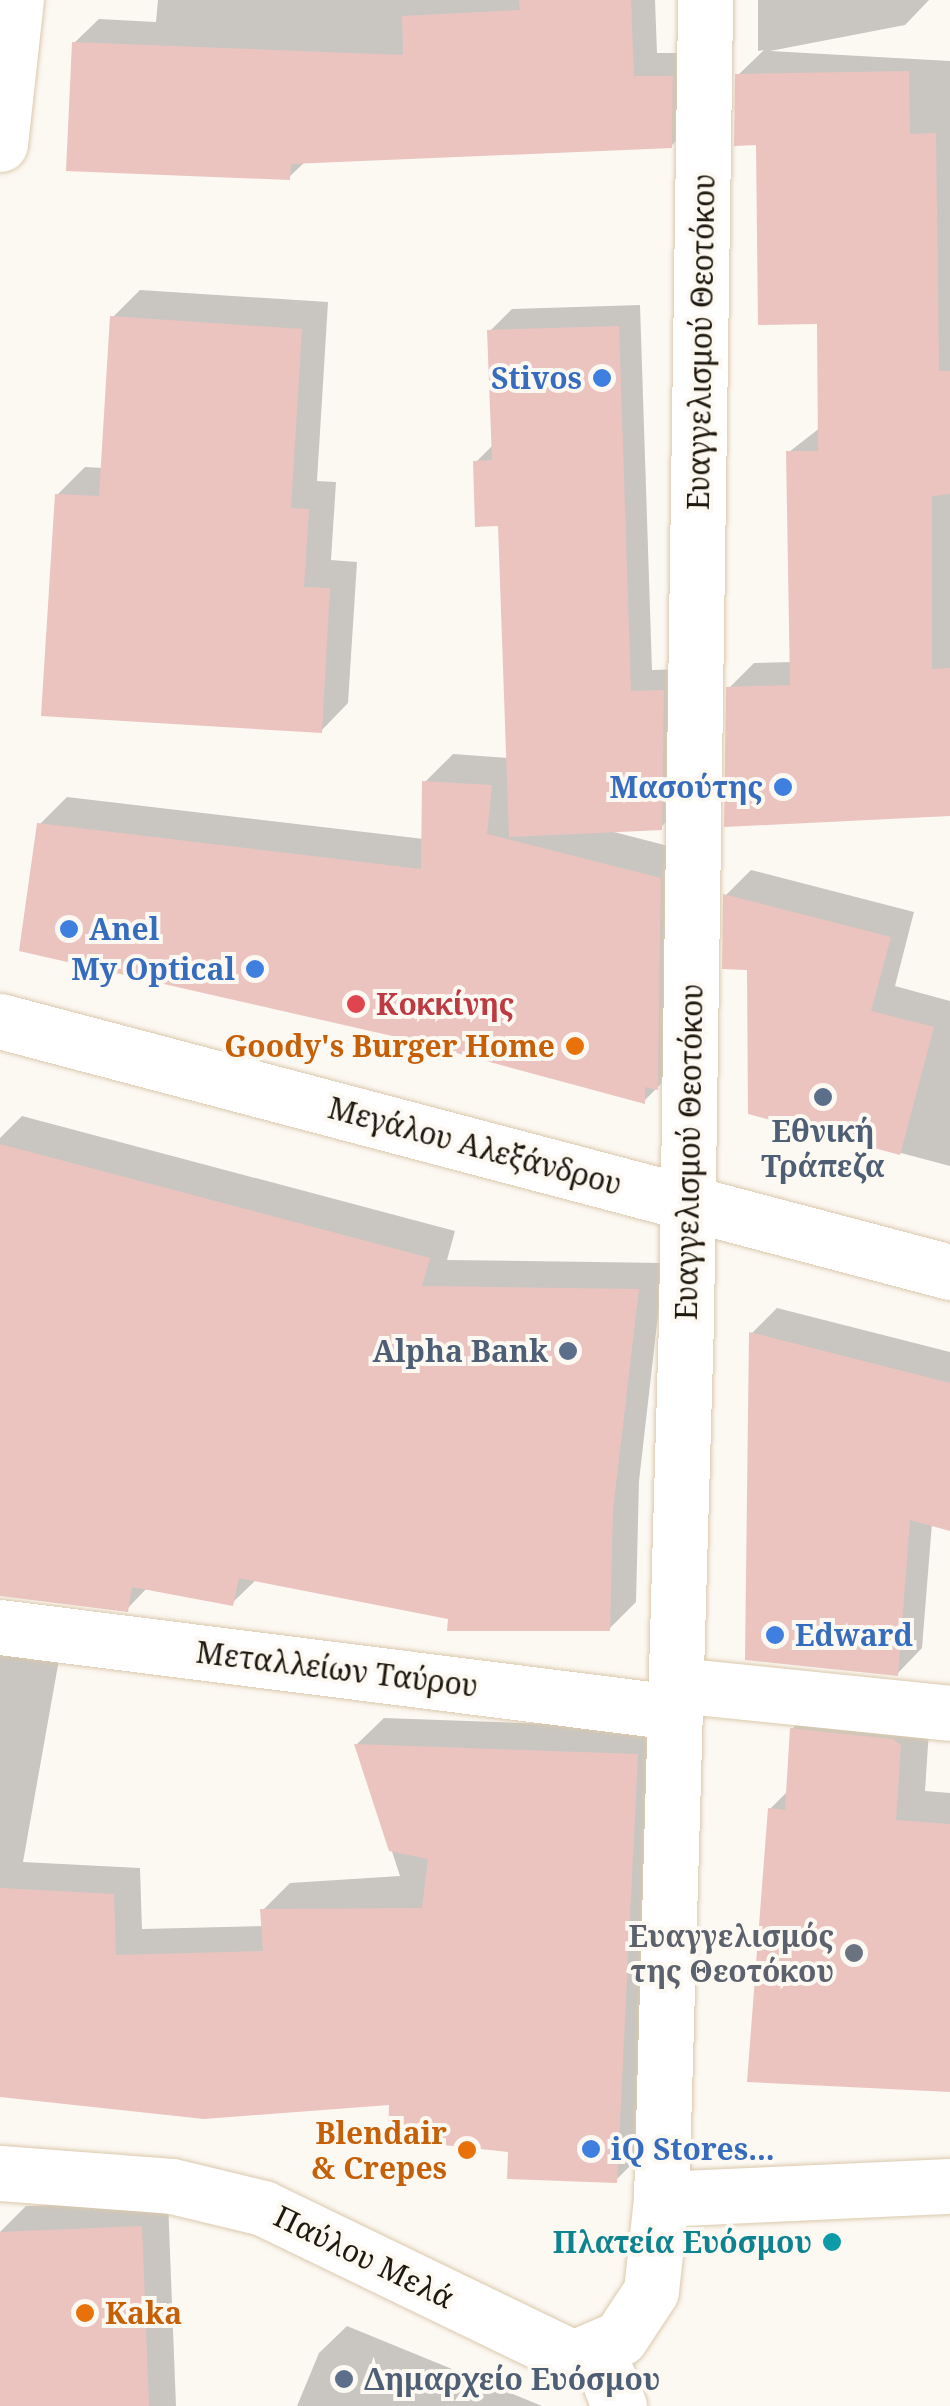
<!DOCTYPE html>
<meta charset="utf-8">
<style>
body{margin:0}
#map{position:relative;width:950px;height:2406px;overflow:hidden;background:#fcf8f2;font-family:"Noto Serif",serif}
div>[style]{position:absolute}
.shadow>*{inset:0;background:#0003}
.building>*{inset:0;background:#ebc4c0}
.roads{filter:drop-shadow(0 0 2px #dbc9ac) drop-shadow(0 0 2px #dbc9ac)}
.pedestrian>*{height:55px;margin:-27.5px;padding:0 27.5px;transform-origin:27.5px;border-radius:27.5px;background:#fff}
.minor>*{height:55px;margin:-27.5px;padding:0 27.5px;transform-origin:27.5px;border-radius:27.5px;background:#fff}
.secondary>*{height:55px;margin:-27.5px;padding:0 27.5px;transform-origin:27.5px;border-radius:27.5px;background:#fff}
.dots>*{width:28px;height:28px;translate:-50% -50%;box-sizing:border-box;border:5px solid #fcf8f2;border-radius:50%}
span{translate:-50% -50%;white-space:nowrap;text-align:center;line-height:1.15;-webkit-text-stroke:8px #fcf8f2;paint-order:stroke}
.street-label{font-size:30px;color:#1f180d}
.shop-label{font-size:30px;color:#366cbe;font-weight:700}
.right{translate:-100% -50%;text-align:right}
.left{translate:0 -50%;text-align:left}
.health-label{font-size:30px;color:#be3a42;font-weight:700}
.food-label{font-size:30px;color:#c56008;font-weight:700}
.service-label{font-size:30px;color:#4e5e75;font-weight:700}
.worship-label{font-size:30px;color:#5b616d;font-weight:700}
.culture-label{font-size:30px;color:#0d838f;font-weight:700}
</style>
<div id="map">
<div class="shadow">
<i style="clip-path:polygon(158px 0,655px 0,657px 53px,696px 53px,695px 122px,671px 146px,306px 161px,289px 177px,74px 43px,99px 19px,156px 22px)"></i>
<i style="clip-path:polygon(758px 0,929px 0,905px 25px,770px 51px,950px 61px,950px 814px,729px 688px,754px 663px,793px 662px,789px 452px,821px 427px,819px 321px,738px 75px,764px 50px,758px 51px)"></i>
<i style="clip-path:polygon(140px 290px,328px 302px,317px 481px,336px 482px,331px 560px,357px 562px,348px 703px,321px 731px,57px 495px,85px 467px,103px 468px,112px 318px)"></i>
<i style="clip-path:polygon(640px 305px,652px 670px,685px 669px,683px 805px,661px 827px,610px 831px,688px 851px,685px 1060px,644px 1101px,39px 825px,67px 797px,424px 839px,425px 782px,453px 754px,508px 758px,500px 524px,476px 462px,494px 444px,490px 331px,512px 309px)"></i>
<i style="clip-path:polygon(751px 870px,914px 912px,895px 986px,950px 1001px,950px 1166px,750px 1113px,749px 968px,726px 895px)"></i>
<i style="clip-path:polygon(22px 1116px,455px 1231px,447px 1260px,664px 1263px,639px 1481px,636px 1602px,609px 1629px,450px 1616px,257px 1579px,232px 1603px,148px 1587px,127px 1609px,0 1595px,0 1138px)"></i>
<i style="clip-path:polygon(777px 1308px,950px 1352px,950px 1528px,932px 1523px,922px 1648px,897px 1674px,752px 1333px)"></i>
<i style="clip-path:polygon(0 1607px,63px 1637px,23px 1862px,140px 1868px,142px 1929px,264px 1926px,263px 1910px,290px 1883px,400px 1876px,357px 1744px,384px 1718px,664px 1728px,643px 2153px,616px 2180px,511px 2149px,392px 2102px,0 2094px)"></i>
<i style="clip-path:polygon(822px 1699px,930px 1715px,925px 1791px,950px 1793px,950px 2090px,770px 1809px,788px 1791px,792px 1729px)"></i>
<i style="clip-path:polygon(168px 2201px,176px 2406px,0 2406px,0 2232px,26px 2206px)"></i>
<i style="clip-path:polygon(347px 2326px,542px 2406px,297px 2406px,319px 2353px)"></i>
</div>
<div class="building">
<i style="clip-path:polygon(519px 0,631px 0,634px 76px,673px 76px,672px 148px,291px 164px,290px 180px,66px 171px,72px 42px,403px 55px,402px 16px,520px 10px)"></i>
<i style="clip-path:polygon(909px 71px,910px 134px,936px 133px,939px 371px,950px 371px,950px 494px,932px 496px,932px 669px,950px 668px,950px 816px,724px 827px,726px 687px,790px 685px,786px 451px,818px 451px,817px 324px,758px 325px,756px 145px,734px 146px,735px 74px)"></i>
<i style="clip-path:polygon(110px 316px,302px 329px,291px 508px,309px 509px,304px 587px,330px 588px,322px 733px,41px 716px,55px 494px,99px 496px)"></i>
<i style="clip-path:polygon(619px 326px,631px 691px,664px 690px,662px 830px,509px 837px,498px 526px,475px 527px,473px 461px,492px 460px,487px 330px)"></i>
<i style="clip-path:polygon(422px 781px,492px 785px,487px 834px,661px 878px,658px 1090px,645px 1087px,645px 1104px,401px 1038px,19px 951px,37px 823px,421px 869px)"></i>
<i style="clip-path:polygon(723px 894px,891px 937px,871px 1011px,934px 1027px,900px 1155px,748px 1114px,747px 970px,722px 969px)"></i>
<i style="clip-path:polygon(0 1144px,430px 1258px,422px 1286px,639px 1289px,613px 1510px,610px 1631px,447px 1631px,448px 1619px,239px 1578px,233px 1606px,132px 1587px,128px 1612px,0 1596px)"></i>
<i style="clip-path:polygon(749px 1332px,950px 1383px,950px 1531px,910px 1520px,898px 1676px,745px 1660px)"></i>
<i style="clip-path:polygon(790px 1728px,893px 1739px,901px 1745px,896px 1820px,950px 1824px,950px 2092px,747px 2082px,768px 1808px,785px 1810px)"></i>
<i style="clip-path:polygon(354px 1744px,638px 1754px,617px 2183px,507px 2179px,508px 2152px,388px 2139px,389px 2105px,204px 2119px,0 2097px,0 1888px,114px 1894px,116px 1955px,263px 1951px,260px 1909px,422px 1908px,428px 1859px,389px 1851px)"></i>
<i style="clip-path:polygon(142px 2226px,149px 2406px,0 2406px,0 2232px)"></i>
</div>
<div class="roads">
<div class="pedestrian">
<i style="left:676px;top:1685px;width:275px;rotate:5.8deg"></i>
<i style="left:661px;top:2199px;width:289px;rotate:-2.6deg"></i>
<i style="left:598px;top:2352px;width:58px;rotate:68.7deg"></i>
</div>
<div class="minor">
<i style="left:0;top:144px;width:145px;rotate:-83.7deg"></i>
<i style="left:0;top:1627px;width:679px;rotate:7.19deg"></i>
<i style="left:0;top:2173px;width:172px;rotate:4.3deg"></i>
<i style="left:172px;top:2186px;width:94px;rotate:13.6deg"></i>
<i style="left:263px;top:2208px;width:344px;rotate:25.8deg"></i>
<i style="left:573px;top:2358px;width:51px;rotate:-23.1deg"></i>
<i style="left:620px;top:2338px;width:56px;rotate:-56.6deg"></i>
<i style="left:651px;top:2291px;width:93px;rotate:-83.8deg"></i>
<i style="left:661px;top:2199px;width:880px;rotate:-88.37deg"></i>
<i style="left:686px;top:1319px;width:1319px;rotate:-89.17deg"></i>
</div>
<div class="secondary">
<i style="left:0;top:1021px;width:983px;rotate:14.8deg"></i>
</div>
</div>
<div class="dots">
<i style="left:602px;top:378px;background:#3f7fe0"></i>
<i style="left:783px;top:787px;background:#3f7fe0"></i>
<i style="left:69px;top:929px;background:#3f7fe0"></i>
<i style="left:255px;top:969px;background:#3f7fe0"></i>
<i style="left:356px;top:1004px;background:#e0444e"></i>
<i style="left:575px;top:1046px;background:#e8710a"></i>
<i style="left:823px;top:1097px;background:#5c6f8a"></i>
<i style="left:568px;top:1351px;background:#5c6f8a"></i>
<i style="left:775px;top:1635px;background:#3f7fe0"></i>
<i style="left:854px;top:1953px;background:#6b7280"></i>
<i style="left:591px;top:2149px;background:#3f7fe0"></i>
<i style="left:467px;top:2150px;background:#e8710a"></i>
<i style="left:832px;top:2242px;background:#0f9aa8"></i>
<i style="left:85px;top:2313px;background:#e8710a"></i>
<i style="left:344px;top:2379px;background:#5c6f8a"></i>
</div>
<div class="street-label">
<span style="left:701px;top:342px;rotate:-89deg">Ευαγγελισμού Θεοτόκου</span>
<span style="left:475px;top:1146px;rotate:15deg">Μεγάλου Αλεξάνδρου</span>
<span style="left:689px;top:1152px;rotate:-89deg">Ευαγγελισμού Θεοτόκου</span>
<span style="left:337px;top:1669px;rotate:7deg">Μεταλλείων Ταύρου</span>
<span style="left:364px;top:2257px;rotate:26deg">Παύλου Μελά</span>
</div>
<div class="shop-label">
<span class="right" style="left:582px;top:378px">Stivos</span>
<span class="right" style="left:763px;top:787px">Μασούτης</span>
<span class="left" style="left:89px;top:929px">Anel</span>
<span class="right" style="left:235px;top:969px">My Optical</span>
<span class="left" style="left:795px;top:1635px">Edward</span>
<span class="left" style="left:611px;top:2149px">iQ Stores...</span>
</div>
<div class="health-label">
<span class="left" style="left:376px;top:1004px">Κοκκίνης</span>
</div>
<div class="food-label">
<span class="right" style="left:555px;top:1046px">Goody's Burger Home</span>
<span class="right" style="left:447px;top:2150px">Blendair<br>&amp; Crepes</span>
<span class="left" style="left:105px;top:2313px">Kaka</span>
</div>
<div class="service-label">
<span style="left:823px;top:1148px">Εθνική<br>Τράπεζα</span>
<span class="right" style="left:548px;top:1351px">Alpha Bank</span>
<span class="left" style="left:364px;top:2379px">Δημαρχείο Ευόσμου</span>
</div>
<div class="worship-label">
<span class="right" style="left:834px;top:1953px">Ευαγγελισμός<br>της Θεοτόκου</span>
</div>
<div class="culture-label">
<span class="right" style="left:812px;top:2242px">Πλατεία Ευόσμου</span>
</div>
</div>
